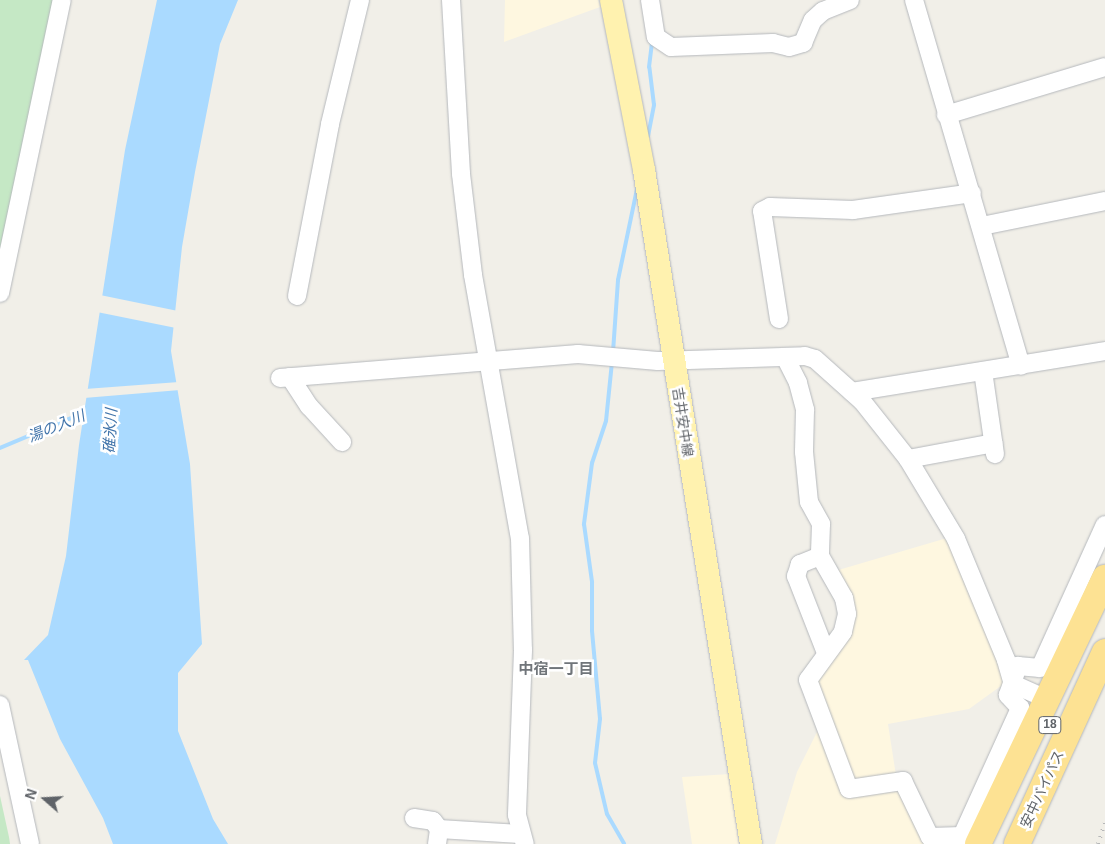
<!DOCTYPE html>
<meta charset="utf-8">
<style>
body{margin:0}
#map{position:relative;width:1105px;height:844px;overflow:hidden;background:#f1efe8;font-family:Helvetica,"Noto Sans JP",sans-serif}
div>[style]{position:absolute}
.commercial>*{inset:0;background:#fef7e0}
.green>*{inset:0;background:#c5e8c5}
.water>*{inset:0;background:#aadaff}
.pier>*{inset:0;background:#f1efe8}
.stream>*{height:4px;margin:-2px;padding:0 2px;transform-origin:2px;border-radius:2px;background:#aadaff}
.roads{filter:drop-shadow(0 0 1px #b5b8bc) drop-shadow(0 0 1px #b5b8bc)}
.minor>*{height:18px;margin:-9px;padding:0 9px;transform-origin:9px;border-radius:9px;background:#fff}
.major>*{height:22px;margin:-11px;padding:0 11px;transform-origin:11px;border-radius:11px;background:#fff2af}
.highway>*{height:26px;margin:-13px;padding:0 13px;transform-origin:13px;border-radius:13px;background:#fde293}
.rail>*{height:4px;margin-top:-2px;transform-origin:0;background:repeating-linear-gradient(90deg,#b6b7b8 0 1px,transparent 0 7px)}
span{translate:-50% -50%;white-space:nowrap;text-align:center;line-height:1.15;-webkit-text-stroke:5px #fff;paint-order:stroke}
.shield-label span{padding:1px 4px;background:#fff;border:1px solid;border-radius:4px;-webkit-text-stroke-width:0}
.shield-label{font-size:12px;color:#5f6368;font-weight:700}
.street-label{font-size:14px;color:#5f6368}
.water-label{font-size:15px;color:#4174aa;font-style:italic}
.neighbourhood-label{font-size:15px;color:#70757a;font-weight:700}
.north{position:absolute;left:20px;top:774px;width:50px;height:50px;-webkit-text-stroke:4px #fff;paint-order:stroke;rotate:289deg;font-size:14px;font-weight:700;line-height:20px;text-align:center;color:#5f6368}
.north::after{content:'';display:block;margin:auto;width:18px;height:22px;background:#5f6368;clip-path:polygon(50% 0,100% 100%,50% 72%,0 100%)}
</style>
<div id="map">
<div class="commercial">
<i style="clip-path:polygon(505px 0,598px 0,600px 7px,504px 42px)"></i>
<i style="clip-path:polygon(947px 538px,983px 621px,1005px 683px,969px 709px,888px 724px,897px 782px,926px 844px,775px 844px,797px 772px,819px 728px,815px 681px,847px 635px,835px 571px)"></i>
<i style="clip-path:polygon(730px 774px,739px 844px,692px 844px,682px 777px)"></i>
</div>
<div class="green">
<i style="clip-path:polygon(0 0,54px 0,0 251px)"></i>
<i style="clip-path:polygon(0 796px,9px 837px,10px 844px,0 844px)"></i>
</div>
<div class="water">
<i style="clip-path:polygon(157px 0,238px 0,220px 44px,195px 172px,182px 247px,171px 351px,190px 464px,202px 644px,178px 673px,178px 731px,213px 819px,228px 844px,113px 844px,103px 818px,60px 739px,28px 660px,24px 660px,48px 635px,66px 556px,79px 445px,125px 150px)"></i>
</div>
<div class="pier">
<i style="clip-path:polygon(100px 295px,178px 311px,176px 328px,97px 312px)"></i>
<i style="clip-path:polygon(179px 382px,180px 390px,84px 398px,85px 389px)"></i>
</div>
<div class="stream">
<i style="left:648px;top:136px;width:32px;rotate:-79deg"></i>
<i style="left:654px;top:105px;width:38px;rotate:-97deg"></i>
<i style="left:649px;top:67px;width:25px;rotate:-83deg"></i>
<i style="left:613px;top:352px;width:72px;rotate:-86deg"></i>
<i style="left:618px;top:280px;width:93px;rotate:-78.2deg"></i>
<i style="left:612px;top:362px;width:59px;rotate:95.8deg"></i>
<i style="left:606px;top:421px;width:44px;rotate:108.4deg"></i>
<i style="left:592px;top:463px;width:62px;rotate:97.5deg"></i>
<i style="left:584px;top:524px;width:59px;rotate:82.1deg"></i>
<i style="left:592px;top:582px;width:49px;rotate:90deg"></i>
<i style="left:592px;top:631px;width:88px;rotate:84.8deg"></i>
<i style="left:600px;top:719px;width:44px;rotate:96.5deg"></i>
<i style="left:595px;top:763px;width:52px;rotate:76.8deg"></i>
<i style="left:607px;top:814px;width:34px;rotate:60deg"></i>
<i style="left:0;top:448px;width:95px;rotate:-22.8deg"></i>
</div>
<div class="roads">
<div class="minor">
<i style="left:451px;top:0;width:174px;rotate:86.7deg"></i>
<i style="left:461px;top:174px;width:102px;rotate:83.2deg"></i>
<i style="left:473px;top:275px;width:267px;rotate:79.9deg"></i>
<i style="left:520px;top:538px;width:112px;rotate:88.5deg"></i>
<i style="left:523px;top:650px;width:165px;rotate:92.1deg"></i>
<i style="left:517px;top:815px;width:30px;rotate:75deg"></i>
<i style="left:650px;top:0;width:37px;rotate:81deg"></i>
<i style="left:656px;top:37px;width:18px;rotate:34deg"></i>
<i style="left:671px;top:47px;width:102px;rotate:-2.2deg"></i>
<i style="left:773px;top:43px;width:16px;rotate:14deg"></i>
<i style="left:789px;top:47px;width:15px;rotate:-16deg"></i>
<i style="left:803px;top:43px;width:25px;rotate:-67deg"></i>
<i style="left:813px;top:20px;width:13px;rotate:-42deg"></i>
<i style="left:823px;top:11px;width:29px;rotate:-22deg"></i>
<i style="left:914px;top:0;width:381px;rotate:73.7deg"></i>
<i style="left:946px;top:115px;width:166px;rotate:-16.8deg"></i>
<i style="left:982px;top:226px;width:126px;rotate:-11.5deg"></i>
<i style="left:0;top:293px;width:299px;rotate:-78.1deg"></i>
<i style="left:297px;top:296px;width:175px;rotate:-79.1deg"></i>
<i style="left:330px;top:124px;width:128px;rotate:-76.4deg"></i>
<i style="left:779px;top:319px;width:109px;rotate:-98.9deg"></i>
<i style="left:762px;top:211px;width:9px;rotate:-27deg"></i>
<i style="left:770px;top:207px;width:83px;rotate:2.1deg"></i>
<i style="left:853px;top:210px;width:120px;rotate:-8.1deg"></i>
<i style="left:785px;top:357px;width:29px;rotate:63deg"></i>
<i style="left:798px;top:383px;width:28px;rotate:75deg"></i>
<i style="left:805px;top:410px;width:42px;rotate:91.4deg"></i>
<i style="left:804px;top:452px;width:50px;rotate:84.3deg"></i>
<i style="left:809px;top:502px;width:25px;rotate:61deg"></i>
<i style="left:821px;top:524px;width:32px;rotate:92deg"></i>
<i style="left:820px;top:556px;width:48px;rotate:60.3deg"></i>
<i style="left:844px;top:598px;width:16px;rotate:79deg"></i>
<i style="left:847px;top:614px;width:18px;rotate:103deg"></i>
<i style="left:843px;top:632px;width:59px;rotate:126.1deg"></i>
<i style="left:808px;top:680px;width:116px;rotate:69.4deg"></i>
<i style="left:849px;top:789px;width:55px;rotate:-8.4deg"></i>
<i style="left:903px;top:781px;width:62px;rotate:64.3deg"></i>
<i style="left:930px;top:837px;width:32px;rotate:-2deg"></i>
<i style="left:962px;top:836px;width:141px;rotate:-65.6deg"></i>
<i style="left:1020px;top:708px;width:18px;rotate:-133deg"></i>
<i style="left:1008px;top:695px;width:31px;rotate:-71deg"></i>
<i style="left:1018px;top:666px;width:22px;rotate:5deg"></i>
<i style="left:1040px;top:668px;width:157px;rotate:-65.6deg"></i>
<i style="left:983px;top:371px;width:84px;rotate:81.8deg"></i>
<i style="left:290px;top:377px;width:35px;rotate:57deg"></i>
<i style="left:309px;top:406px;width:49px;rotate:47.5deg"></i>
<i style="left:280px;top:378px;width:299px;rotate:-4.6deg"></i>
<i style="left:578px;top:354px;width:80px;rotate:5deg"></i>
<i style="left:658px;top:361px;width:147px;rotate:-1.9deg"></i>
<i style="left:805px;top:356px;width:10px;rotate:17deg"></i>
<i style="left:815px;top:359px;width:63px;rotate:41.8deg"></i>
<i style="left:862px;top:401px;width:74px;rotate:51.6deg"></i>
<i style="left:908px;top:459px;width:93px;rotate:59deg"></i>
<i style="left:956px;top:539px;width:131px;rotate:67.5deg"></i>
<i style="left:1006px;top:660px;width:25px;rotate:74deg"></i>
<i style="left:1013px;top:684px;width:36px;rotate:24deg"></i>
<i style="left:852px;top:392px;width:256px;rotate:-9.2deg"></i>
<i style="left:908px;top:459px;width:87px;rotate:-10.5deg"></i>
<i style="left:820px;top:556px;width:22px;rotate:158deg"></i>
<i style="left:800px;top:564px;width:13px;rotate:108deg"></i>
<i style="left:796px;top:576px;width:83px;rotate:68.7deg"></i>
<i style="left:0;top:705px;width:142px;rotate:77.8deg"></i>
<i style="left:414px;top:818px;width:19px;rotate:9deg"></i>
<i style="left:433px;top:821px;width:10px;rotate:53deg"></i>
<i style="left:437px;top:844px;width:15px;rotate:-82deg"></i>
<i style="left:439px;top:829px;width:81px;rotate:3.5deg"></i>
</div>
<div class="major">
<i style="left:611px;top:0;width:173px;rotate:79deg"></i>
<i style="left:644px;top:170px;width:682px;rotate:80.98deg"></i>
</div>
<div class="highway">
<i style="left:978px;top:844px;width:295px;rotate:-64.5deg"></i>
<i style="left:1017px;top:844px;width:211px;rotate:-65.4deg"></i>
</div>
</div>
<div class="rail">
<i style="left:1098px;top:844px;width:23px;rotate:-72deg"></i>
</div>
<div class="shield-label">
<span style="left:1050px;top:725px">18</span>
</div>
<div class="street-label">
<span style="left:683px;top:422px;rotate:81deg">吉井安中線</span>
<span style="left:1042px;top:789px;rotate:-65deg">安中バイパス</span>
</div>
<div class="water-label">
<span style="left:56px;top:426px;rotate:-22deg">湯の入川</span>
<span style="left:110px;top:431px;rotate:-87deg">碓氷川</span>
</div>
<div class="neighbourhood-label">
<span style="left:556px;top:669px">中宿一丁目</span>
</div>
<div class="north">N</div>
</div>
